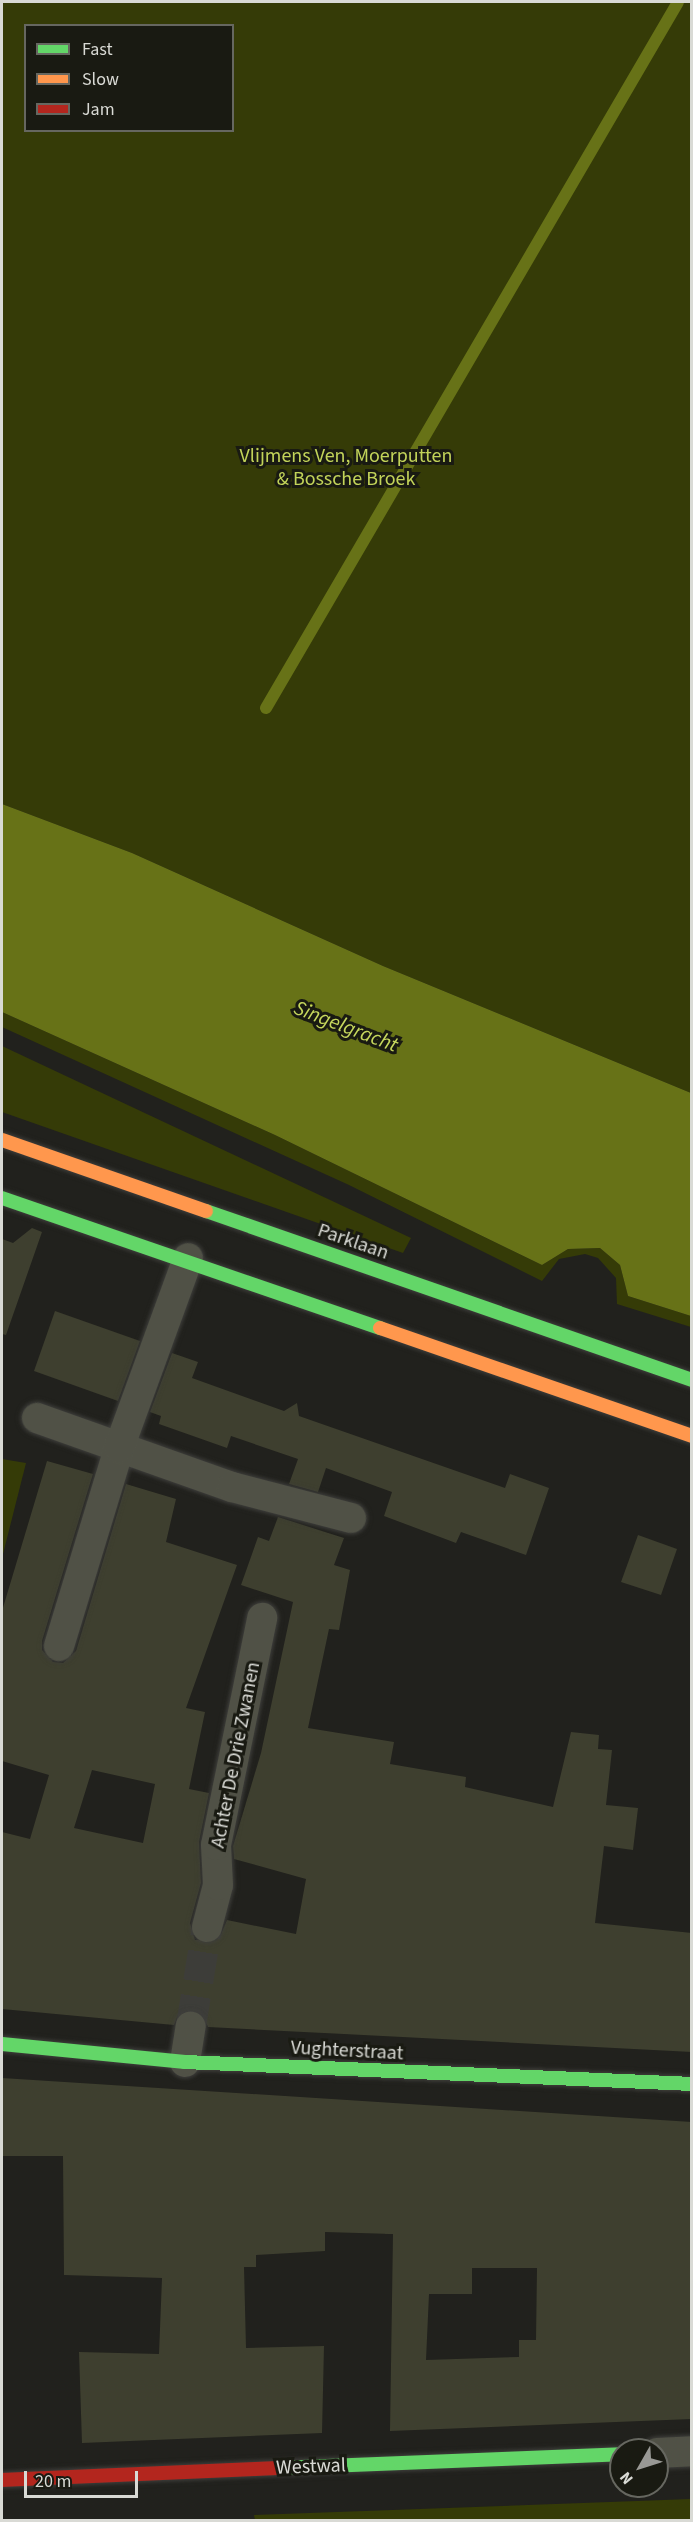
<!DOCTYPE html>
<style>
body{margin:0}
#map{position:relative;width:693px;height:2522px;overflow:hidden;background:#21211d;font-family:"Source Sans 3",sans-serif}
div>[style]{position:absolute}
.green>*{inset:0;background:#353b07}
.water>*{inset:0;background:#677217}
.stream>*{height:12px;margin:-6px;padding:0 6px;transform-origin:6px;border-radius:6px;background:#677217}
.building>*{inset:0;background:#3e3f2f}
.street-tunnel>*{height:30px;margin-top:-15px;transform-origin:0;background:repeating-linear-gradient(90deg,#3d3d39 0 30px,transparent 0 45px)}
.roads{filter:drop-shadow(0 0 2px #3e3e3b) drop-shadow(0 0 2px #3e3e3b)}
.street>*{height:30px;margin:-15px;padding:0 15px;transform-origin:15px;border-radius:15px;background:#505146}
.fast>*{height:14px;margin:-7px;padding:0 7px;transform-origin:7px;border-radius:7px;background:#63d668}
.slow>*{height:14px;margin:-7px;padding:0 7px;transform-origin:7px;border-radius:7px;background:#ff974d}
.jam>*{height:14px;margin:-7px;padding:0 7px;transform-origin:7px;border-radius:7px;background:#b3261e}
span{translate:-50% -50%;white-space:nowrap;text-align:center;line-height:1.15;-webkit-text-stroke:6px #191a12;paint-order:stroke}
.park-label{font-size:20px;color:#c2d359}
.street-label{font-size:20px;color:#d9dad5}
.water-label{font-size:21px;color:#c6d75d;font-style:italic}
.frame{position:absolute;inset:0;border:3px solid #d9dad5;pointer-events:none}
.legend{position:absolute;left:24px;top:24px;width:210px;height:108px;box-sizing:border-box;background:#191a12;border:2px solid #666760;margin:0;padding:8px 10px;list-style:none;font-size:18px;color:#d9dad5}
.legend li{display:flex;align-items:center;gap:12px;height:30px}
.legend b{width:30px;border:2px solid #666760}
.north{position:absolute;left:609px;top:2438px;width:60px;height:60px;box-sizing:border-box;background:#191a12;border:2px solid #666760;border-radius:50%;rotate:231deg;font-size:16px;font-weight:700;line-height:24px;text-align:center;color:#d9dad5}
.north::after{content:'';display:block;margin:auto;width:21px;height:27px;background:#999995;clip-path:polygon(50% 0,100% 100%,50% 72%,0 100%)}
.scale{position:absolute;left:24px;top:2471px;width:114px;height:27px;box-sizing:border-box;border:3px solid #d9dad5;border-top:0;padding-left:8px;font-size:18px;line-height:21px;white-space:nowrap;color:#d9dad5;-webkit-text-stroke:4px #191a12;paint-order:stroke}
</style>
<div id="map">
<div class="green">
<i style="clip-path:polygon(evenodd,2px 2px,691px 2px,691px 1093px,383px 966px,132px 853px,2px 804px,2px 2px,26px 26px,232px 26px,232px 130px,26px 130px,26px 26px)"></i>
<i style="clip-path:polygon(2px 1012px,275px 1135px,542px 1265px,568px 1249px,600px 1248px,620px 1265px,628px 1296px,691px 1316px,691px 1327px,617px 1304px,616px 1278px,598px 1258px,585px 1254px,559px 1259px,542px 1281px,349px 1185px,2px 1027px)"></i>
<i style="clip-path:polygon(2px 1046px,411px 1238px,403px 1253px,2px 1112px)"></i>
<i style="clip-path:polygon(2px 1459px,26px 1463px,2px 1558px)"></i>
<i style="clip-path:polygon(691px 2499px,691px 2520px,255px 2520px,254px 2515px)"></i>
</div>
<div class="water">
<i style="clip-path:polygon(2px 804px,132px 853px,383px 966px,691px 1093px,691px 1316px,628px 1296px,620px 1265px,600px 1248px,568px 1249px,542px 1265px,275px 1135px,2px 1012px)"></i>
</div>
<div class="stream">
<i style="left:266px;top:708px;width:817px;rotate:-59.73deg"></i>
</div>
<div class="building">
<i style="clip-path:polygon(32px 1228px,42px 1232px,6px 1335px,2px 1334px,2px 1239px,13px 1243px)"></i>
<i style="clip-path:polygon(55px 1311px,140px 1341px,118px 1401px,34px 1371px)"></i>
<i style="clip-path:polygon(172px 1353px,198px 1362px,192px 1378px,284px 1411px,297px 1403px,299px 1416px,505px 1488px,510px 1474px,549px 1488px,526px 1555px,461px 1532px,456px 1543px,384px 1516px,392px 1492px,326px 1468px,318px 1492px,289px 1484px,298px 1459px,231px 1436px,227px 1448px,159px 1424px,161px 1416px,150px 1412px)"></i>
<i style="clip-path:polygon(evenodd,47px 1461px,93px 1474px,42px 1641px,42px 1650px,53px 1662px,63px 1663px,76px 1651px,126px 1484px,176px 1499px,166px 1542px,237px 1565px,186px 1708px,205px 1712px,189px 1789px,209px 1793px,199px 1842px,201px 1883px,190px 1923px,195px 1940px,219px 1939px,227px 1920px,296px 1934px,306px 1879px,234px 1859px,233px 1846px,261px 1753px,293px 1602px,241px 1585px,258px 1537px,269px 1541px,278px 1517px,344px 1538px,334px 1565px,350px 1570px,339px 1630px,329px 1629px,308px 1728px,394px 1742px,390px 1764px,466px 1777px,465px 1787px,553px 1807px,571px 1732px,599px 1735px,598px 1749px,612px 1750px,606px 1805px,638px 1808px,633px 1850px,604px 1846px,595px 1923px,692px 1933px,692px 2052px,208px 2027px,202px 2013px,193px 2009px,178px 2015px,174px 2025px,2px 2009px,2px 1832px,30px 1839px,49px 1775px,2px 1761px,2px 1611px,47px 1461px,92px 1770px,155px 1784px,143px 1843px,74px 1828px,92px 1770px)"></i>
<i style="clip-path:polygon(638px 1535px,677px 1549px,661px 1595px,621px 1582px)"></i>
<i style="clip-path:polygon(evenodd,2px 2078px,692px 2122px,692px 2419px,390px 2431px,393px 2234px,325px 2232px,325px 2251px,256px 2255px,256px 2267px,244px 2267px,246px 2348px,324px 2346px,322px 2433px,82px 2443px,79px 2352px,159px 2354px,162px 2278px,64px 2275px,63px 2156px,2px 2156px,2px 2078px,472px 2268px,537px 2268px,536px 2340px,519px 2340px,519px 2357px,426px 2360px,429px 2294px,472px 2294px,472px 2268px)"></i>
</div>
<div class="street-tunnel">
<i style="left:191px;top:2026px;width:100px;rotate:-80.8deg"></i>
</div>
<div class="roads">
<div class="street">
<i style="left:37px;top:1418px;width:207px;rotate:19.5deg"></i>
<i style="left:232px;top:1487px;width:123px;rotate:14.6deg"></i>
<i style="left:59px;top:1646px;width:207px;rotate:-73.1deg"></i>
<i style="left:119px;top:1448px;width:202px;rotate:-70deg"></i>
<i style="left:207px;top:1927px;width:43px;rotate:-75.3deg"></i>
<i style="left:218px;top:1885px;width:40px;rotate:-92.9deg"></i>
<i style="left:216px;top:1845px;width:232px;rotate:-78.5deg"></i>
<i style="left:185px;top:2062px;width:36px;rotate:-81deg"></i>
<i style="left:657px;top:2453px;width:35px;rotate:-3deg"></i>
</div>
<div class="fast">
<i style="left:2px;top:1198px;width:400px;rotate:19deg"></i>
<i style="left:206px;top:1211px;width:515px;rotate:19.17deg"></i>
<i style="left:2px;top:2044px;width:184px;rotate:5.6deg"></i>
<i style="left:185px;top:2062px;width:507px;rotate:2.48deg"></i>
<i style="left:277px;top:2468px;width:344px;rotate:-2.3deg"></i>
</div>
<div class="slow">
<i style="left:2px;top:1140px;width:216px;rotate:19.2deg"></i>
<i style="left:380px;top:1328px;width:330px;rotate:19.1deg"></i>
</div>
<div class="jam">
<i style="left:2px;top:2480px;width:275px;rotate:-2.5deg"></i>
</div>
</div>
<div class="park-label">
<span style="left:346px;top:468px">Vlijmens Ven, Moerputten<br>&amp; Bossche Broek</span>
</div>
<div class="street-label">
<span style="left:353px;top:1242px;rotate:19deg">Parklaan</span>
<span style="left:236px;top:1755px;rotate:-79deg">Achter De Drie Zwanen</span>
<span style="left:347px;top:2051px;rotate:3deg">Vughterstraat</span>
<span style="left:311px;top:2467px;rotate:-2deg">Westwal</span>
</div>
<div class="water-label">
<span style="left:346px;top:1026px;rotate:21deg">Singelgracht</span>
</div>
<div class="frame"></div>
<ul class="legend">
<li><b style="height:8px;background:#63d668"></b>Fast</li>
<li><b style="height:8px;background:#ff974d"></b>Slow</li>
<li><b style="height:8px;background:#b3261e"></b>Jam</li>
</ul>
<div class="north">N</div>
<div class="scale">20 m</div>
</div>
